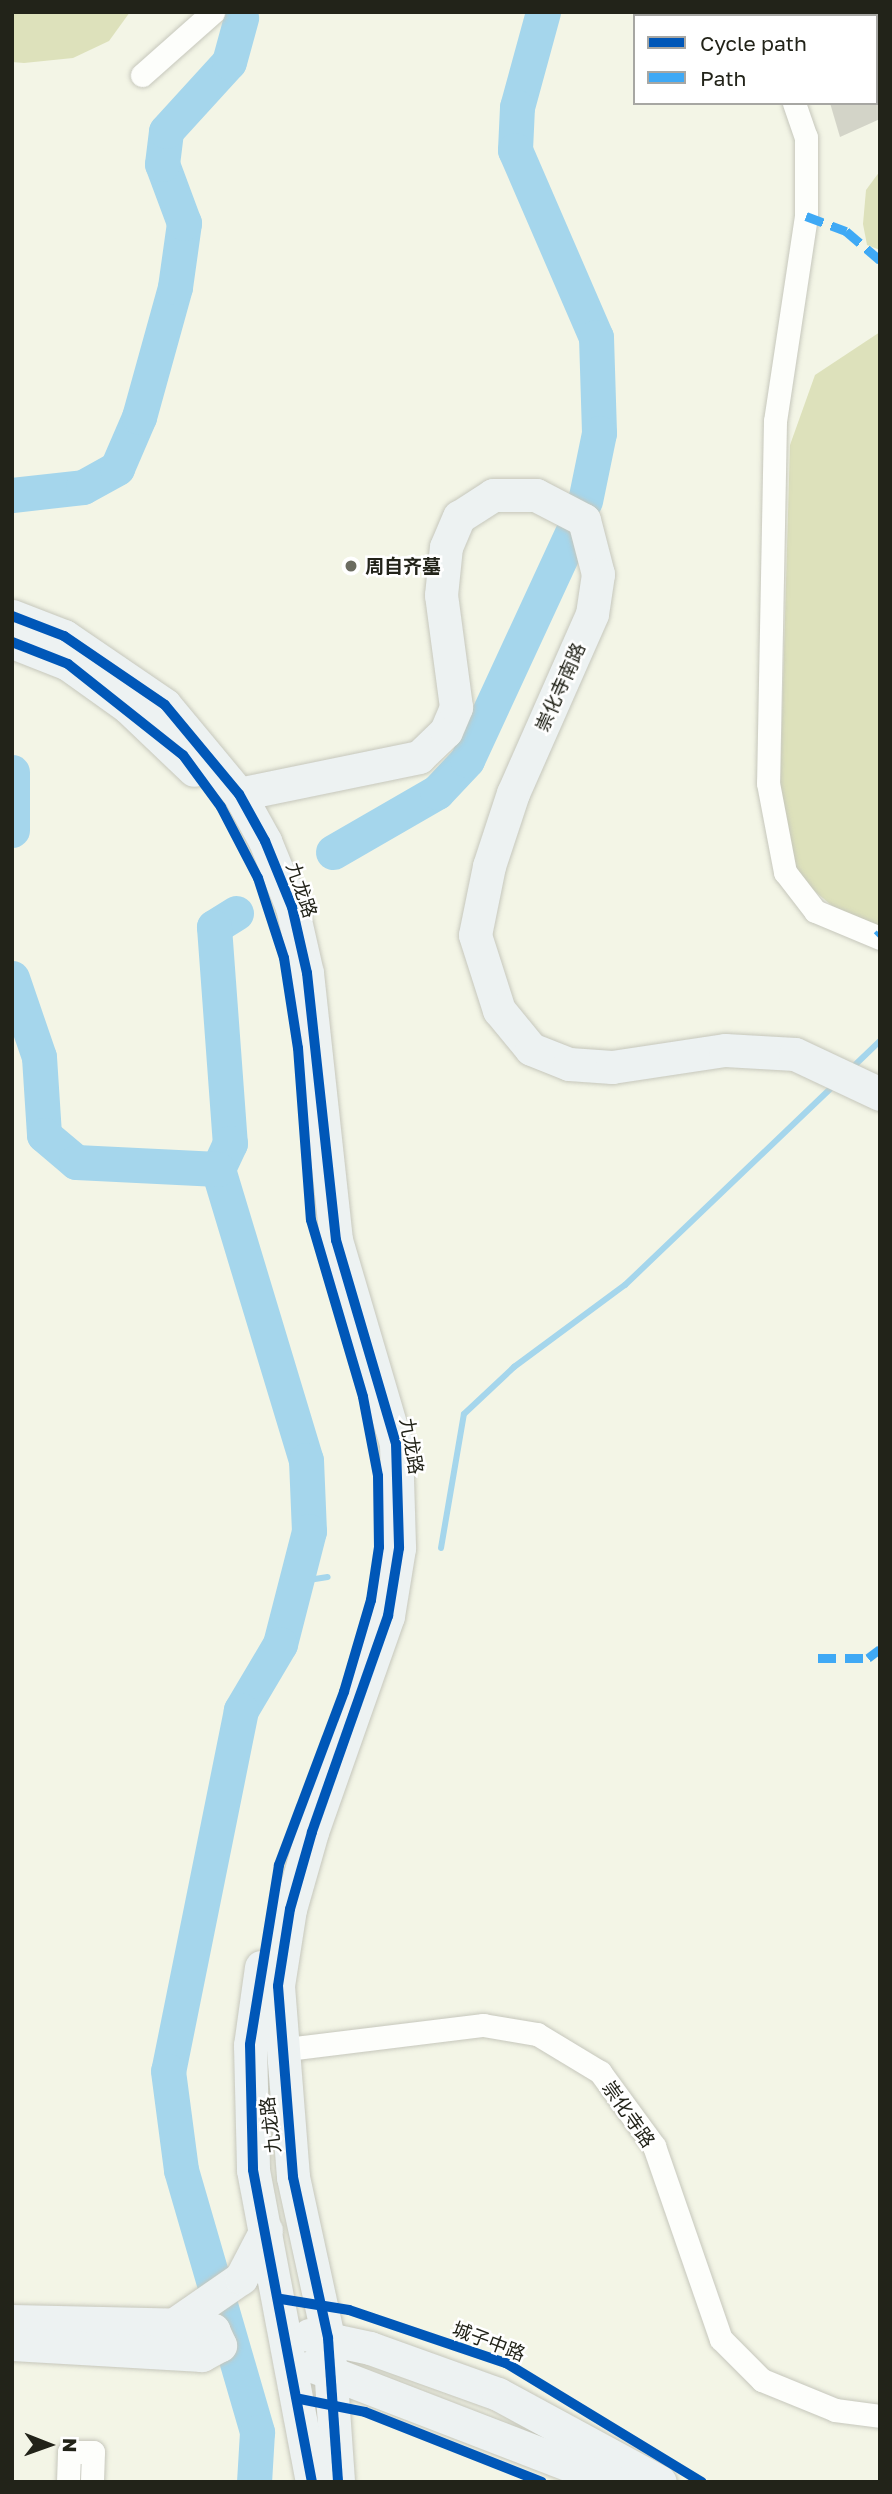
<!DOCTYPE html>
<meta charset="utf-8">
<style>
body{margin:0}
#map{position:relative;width:892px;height:2494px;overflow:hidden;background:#f3f5e6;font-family:"Golos Text","Noto Sans SC",sans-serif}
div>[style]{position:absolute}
.green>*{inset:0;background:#dde1bb}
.stream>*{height:6px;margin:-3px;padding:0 3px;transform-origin:3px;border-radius:3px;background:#a5d6ec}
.river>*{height:35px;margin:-17.5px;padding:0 17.5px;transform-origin:17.5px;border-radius:17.5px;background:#a5d6ec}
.building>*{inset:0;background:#d3d4c8}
.roads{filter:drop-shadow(0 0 2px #c6c7bc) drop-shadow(0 0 2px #c6c7bc)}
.street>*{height:23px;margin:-11.5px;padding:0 11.5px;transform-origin:11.5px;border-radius:11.5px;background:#fdfefb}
.secondary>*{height:33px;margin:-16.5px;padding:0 16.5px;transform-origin:16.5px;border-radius:16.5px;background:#edf2f2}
.quiet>*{height:9px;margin-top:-4.5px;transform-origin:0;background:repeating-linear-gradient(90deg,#3fa9f5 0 18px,transparent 0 27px)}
.cycleway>*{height:10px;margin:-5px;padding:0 5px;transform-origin:5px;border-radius:5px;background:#0057b8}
.dots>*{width:19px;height:19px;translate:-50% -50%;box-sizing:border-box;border:4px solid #fff;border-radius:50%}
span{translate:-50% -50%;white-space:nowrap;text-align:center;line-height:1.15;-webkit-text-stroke:5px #fff;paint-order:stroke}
.poi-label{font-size:19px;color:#222319;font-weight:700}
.left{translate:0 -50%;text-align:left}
.street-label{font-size:19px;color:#222319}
.frame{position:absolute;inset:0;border:14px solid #222319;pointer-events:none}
.legend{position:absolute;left:633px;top:14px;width:245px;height:91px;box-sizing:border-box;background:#fff;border:2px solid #a7a7a3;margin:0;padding:9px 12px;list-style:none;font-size:21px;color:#222319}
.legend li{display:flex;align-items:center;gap:14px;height:35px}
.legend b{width:35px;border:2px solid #a7a7a3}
.north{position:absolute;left:14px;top:2410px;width:70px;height:70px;-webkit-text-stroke:5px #fff;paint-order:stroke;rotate:91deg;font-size:19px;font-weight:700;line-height:28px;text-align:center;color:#222319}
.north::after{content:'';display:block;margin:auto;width:24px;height:32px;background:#222319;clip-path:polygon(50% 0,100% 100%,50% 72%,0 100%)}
</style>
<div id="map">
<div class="green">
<i style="clip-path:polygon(12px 12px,130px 12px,109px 41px,73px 58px,24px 63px,12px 62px)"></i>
<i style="clip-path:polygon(880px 171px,880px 250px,867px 245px,863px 224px,866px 190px)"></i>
<i style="clip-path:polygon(880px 332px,880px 931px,831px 905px,783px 864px,780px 791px,790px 445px,815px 375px)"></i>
</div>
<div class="stream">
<i style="left:856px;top:1064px;width:33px;rotate:-44deg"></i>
<i style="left:441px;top:1548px;width:136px;rotate:-80.3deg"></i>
<i style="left:464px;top:1414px;width:69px;rotate:-43.2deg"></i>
<i style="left:514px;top:1367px;width:138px;rotate:-36.5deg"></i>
<i style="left:625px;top:1285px;width:284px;rotate:-43.7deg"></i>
<i style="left:296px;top:1582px;width:32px;rotate:-9deg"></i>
</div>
<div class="river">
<i style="left:543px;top:12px;width:98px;rotate:105.3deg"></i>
<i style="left:517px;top:107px;width:43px;rotate:92.7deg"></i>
<i style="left:515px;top:150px;width:204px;rotate:66.6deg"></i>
<i style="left:596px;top:337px;width:96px;rotate:88.2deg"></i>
<i style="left:599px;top:433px;width:69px;rotate:101.6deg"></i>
<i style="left:12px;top:495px;width:71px;rotate:-6.4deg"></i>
<i style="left:83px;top:487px;width:39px;rotate:-29deg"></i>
<i style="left:117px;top:468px;width:56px;rotate:-66.7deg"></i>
<i style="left:139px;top:417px;width:135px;rotate:-74.5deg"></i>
<i style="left:175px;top:287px;width:65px;rotate:-82deg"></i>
<i style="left:184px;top:223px;width:63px;rotate:-110.4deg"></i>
<i style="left:162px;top:164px;width:33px;rotate:-83deg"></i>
<i style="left:166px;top:131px;width:93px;rotate:-47.6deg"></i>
<i style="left:229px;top:62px;width:46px;rotate:-74.7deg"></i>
<i style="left:12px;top:772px;width:58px;rotate:90deg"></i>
<i style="left:333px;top:852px;width:120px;rotate:-30deg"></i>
<i style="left:437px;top:792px;width:44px;rotate:-46.8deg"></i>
<i style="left:467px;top:760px;width:250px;rotate:-65.2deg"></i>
<i style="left:236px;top:913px;width:26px;rotate:148deg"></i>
<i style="left:214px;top:927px;width:217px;rotate:85.8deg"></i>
<i style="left:230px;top:1143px;width:29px;rotate:115deg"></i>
<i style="left:218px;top:1169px;width:304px;rotate:73.2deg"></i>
<i style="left:306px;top:1460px;width:71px;rotate:87.6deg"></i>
<i style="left:309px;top:1531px;width:117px;rotate:104.4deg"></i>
<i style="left:280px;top:1644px;width:77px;rotate:120.6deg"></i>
<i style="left:241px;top:1710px;width:368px;rotate:101.4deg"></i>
<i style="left:168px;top:2071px;width:100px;rotate:82.5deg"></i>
<i style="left:181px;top:2170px;width:273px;rotate:73.8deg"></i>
<i style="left:257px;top:2432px;width:50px;rotate:93.4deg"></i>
<i style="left:12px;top:978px;width:83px;rotate:71.1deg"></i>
<i style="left:39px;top:1057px;width:78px;rotate:86.3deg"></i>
<i style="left:44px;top:1135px;width:42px;rotate:40.2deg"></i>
<i style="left:76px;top:1162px;width:142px;rotate:2.8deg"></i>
</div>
<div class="building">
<i style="clip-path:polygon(830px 103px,880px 103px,880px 119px,840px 137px)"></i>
</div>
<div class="roads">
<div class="street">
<i style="left:740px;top:12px;width:5px;rotate:53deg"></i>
<i style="left:142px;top:75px;width:95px;rotate:-41.6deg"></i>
<i style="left:794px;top:103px;width:36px;rotate:71deg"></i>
<i style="left:806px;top:137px;width:79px;rotate:90deg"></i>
<i style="left:806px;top:216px;width:207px;rotate:98.6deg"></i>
<i style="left:775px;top:421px;width:362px;rotate:91.1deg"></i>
<i style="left:768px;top:783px;width:91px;rotate:79.2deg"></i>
<i style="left:785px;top:872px;width:49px;rotate:52.4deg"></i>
<i style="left:815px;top:911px;width:70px;rotate:22.6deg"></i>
<i style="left:279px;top:2050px;width:206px;rotate:-7deg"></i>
<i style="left:483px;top:2025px;width:55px;rotate:9.5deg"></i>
<i style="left:537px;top:2034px;width:74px;rotate:31.1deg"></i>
<i style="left:600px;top:2072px;width:92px;rotate:53.9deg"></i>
<i style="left:654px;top:2146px;width:204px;rotate:70.9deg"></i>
<i style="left:721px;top:2339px;width:58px;rotate:45deg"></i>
<i style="left:762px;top:2380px;width:79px;rotate:22.3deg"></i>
<i style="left:835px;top:2410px;width:45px;rotate:7.6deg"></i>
<i style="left:68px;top:2482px;width:30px;rotate:-88deg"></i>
<i style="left:69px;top:2452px;width:24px"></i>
<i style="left:93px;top:2452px;width:30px;rotate:92deg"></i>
</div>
<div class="secondary">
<i style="left:12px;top:616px;width:56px;rotate:21deg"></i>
<i style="left:64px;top:636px;width:122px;rotate:34.3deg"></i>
<i style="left:165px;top:705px;width:116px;rotate:50.3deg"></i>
<i style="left:239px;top:794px;width:54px;rotate:61deg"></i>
<i style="left:265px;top:841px;width:71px;rotate:67.8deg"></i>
<i style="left:292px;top:907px;width:68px;rotate:77.2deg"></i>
<i style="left:307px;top:973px;width:269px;rotate:83.8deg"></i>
<i style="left:336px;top:1240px;width:213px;rotate:73.6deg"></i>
<i style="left:396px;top:1444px;width:104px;rotate:88.3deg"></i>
<i style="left:399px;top:1548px;width:69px;rotate:99.2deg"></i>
<i style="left:388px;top:1616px;width:229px;rotate:109.4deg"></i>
<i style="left:312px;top:1832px;width:80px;rotate:105.9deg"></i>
<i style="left:290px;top:1909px;width:78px;rotate:98.9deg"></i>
<i style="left:278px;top:1986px;width:192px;rotate:85.5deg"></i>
<i style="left:293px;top:2177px;width:165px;rotate:77.7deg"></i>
<i style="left:328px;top:2338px;width:144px;rotate:86deg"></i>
<i style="left:12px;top:642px;width:60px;rotate:21.4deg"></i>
<i style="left:68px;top:664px;width:74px;rotate:35.6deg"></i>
<i style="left:128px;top:707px;width:91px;rotate:43.7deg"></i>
<i style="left:239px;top:794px;width:184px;rotate:-11.6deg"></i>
<i style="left:419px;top:757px;width:37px;rotate:-44deg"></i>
<i style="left:446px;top:731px;width:26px;rotate:-67deg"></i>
<i style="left:456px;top:707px;width:113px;rotate:-97.6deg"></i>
<i style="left:441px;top:595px;width:48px;rotate:-84.1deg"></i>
<i style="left:446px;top:547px;width:33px;rotate:-67deg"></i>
<i style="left:459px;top:517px;width:40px;rotate:-32.9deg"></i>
<i style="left:493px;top:495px;width:43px"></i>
<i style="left:536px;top:495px;width:54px;rotate:27.5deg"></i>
<i style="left:584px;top:520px;width:56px;rotate:75.5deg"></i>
<i style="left:598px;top:574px;width:40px;rotate:98.5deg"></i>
<i style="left:592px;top:614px;width:196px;rotate:113.8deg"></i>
<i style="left:513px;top:793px;width:77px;rotate:108.2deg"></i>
<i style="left:489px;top:866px;width:70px;rotate:101.5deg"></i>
<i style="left:475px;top:935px;width:79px;rotate:72.3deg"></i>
<i style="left:499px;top:1010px;width:50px;rotate:50.6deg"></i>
<i style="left:531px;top:1049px;width:41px;rotate:21.5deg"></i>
<i style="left:569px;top:1064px;width:43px;rotate:4deg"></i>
<i style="left:612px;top:1067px;width:114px;rotate:-8.6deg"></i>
<i style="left:725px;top:1050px;width:70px;rotate:3.3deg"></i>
<i style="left:795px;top:1054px;width:94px;rotate:25.2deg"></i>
<i style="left:261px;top:1967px;width:79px;rotate:98deg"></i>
<i style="left:250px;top:2045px;width:125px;rotate:88.6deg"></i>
<i style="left:253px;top:2170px;width:318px;rotate:79.3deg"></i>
<i style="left:12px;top:2321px;width:180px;rotate:1.3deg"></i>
<i style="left:192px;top:2325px;width:22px;rotate:13deg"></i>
<i style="left:213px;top:2330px;width:17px;rotate:65deg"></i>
<i style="left:220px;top:2345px;width:21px;rotate:151deg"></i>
<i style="left:202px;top:2355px;width:190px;rotate:-176.7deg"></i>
<i style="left:173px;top:2325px;width:83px;rotate:-34.7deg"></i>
<i style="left:241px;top:2278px;width:54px;rotate:-62.5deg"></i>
<i style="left:309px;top:2335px;width:62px;rotate:12deg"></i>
<i style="left:370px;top:2348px;width:136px;rotate:19.8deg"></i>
<i style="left:498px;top:2394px;width:184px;rotate:28.5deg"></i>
<i style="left:313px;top:2366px;width:322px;rotate:21.1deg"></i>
</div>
</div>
<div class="quiet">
<i style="left:806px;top:216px;width:43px;rotate:20.6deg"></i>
<i style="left:846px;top:231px;width:45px;rotate:40.5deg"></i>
<i style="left:877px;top:936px;width:4px;rotate:-45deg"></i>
<i style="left:818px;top:1658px;width:50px"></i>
<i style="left:868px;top:1658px;width:15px;rotate:-37deg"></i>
</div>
<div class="cycleway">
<i style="left:12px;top:616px;width:56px;rotate:21deg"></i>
<i style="left:64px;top:636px;width:122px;rotate:34.3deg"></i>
<i style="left:165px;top:705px;width:116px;rotate:50.3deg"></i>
<i style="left:239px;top:794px;width:54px;rotate:61deg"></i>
<i style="left:265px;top:841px;width:71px;rotate:67.8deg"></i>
<i style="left:292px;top:907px;width:68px;rotate:77.2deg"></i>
<i style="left:307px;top:973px;width:269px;rotate:83.8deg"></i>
<i style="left:336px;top:1240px;width:213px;rotate:73.6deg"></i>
<i style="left:396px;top:1444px;width:104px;rotate:88.3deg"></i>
<i style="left:399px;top:1548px;width:69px;rotate:99.2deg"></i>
<i style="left:388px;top:1616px;width:229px;rotate:109.4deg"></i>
<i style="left:312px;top:1832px;width:80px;rotate:105.9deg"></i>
<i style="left:290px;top:1909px;width:78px;rotate:98.9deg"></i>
<i style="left:278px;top:1986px;width:192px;rotate:85.5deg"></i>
<i style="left:293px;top:2177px;width:165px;rotate:77.7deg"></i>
<i style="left:328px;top:2338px;width:144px;rotate:86deg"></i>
<i style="left:12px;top:642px;width:60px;rotate:21.4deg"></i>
<i style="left:68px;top:664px;width:147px;rotate:38.4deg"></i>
<i style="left:183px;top:755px;width:64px;rotate:53.8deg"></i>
<i style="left:221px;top:807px;width:80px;rotate:62.5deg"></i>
<i style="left:258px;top:878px;width:84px;rotate:72deg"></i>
<i style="left:284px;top:958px;width:91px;rotate:81.2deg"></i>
<i style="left:298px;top:1048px;width:172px;rotate:85.7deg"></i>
<i style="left:311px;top:1220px;width:184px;rotate:73.6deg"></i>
<i style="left:363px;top:1397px;width:80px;rotate:79.2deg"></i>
<i style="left:378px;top:1476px;width:71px;rotate:89.2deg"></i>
<i style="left:379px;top:1547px;width:54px;rotate:98.6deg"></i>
<i style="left:371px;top:1600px;width:96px;rotate:106.4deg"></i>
<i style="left:344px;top:1692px;width:185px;rotate:110.6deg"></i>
<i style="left:279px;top:1865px;width:182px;rotate:99.2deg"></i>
<i style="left:250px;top:2045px;width:125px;rotate:88.6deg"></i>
<i style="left:253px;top:2170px;width:318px;rotate:79.3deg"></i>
<i style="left:281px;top:2299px;width:69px;rotate:9.2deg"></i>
<i style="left:349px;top:2310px;width:166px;rotate:18.7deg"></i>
<i style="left:506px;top:2363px;width:229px;rotate:31.3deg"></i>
<i style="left:300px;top:2399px;width:66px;rotate:11.3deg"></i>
<i style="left:365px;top:2412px;width:190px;rotate:21.6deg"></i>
</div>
<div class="dots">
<i style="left:351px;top:566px;background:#6b6c61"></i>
</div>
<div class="poi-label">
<span class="left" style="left:365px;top:566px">周自齐墓</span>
</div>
<div class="street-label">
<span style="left:560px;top:687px;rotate:-66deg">崇化寺南路</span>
<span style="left:302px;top:890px;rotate:71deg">九龙路</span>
<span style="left:412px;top:1446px;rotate:80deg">九龙路</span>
<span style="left:629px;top:2114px;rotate:55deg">崇化寺路</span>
<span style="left:270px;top:2125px;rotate:-97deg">九龙路</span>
<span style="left:489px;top:2341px;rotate:21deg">城子中路</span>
</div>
<div class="frame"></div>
<ul class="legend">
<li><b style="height:9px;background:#0057b8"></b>Cycle path</li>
<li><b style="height:9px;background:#3fa9f5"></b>Path</li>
</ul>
<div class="north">N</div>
</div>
